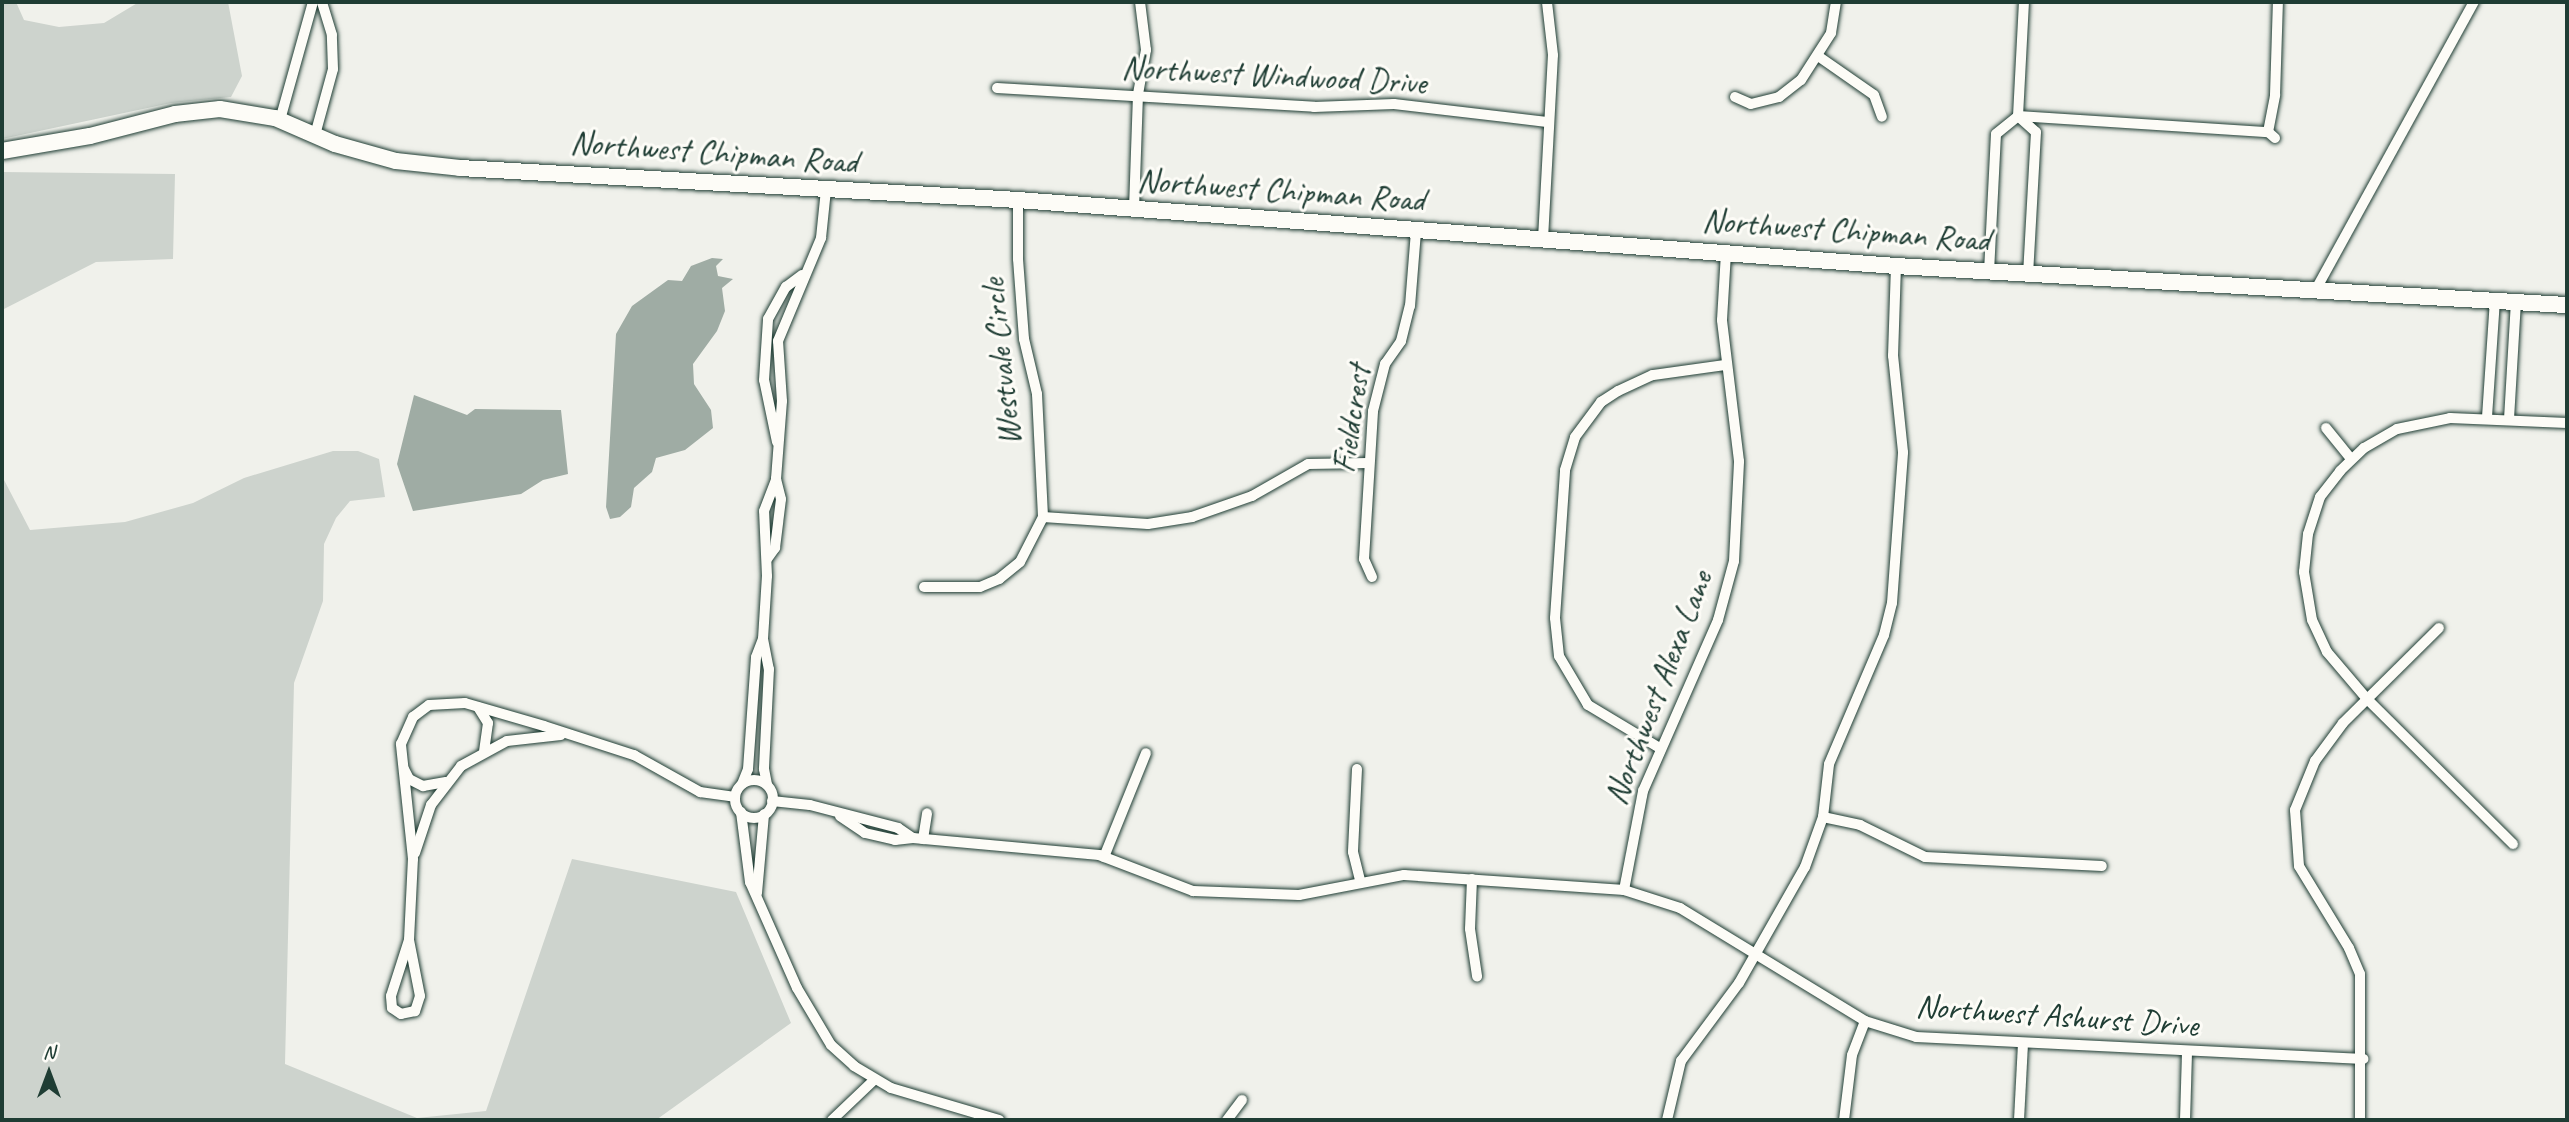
<!DOCTYPE html>
<style>
body{margin:0}
#map{position:relative;width:2569px;height:1122px;overflow:hidden;background:#f0f1eb;font-family:Caveat,sans-serif}
div>[style]{position:absolute}
.green>*{inset:0;background:#cdd3cd}
.water>*{inset:0;background:#9faca4}
.roads{filter:drop-shadow(0 0 2px #1f3d34) drop-shadow(0 0 2px #1f3d34)}
.street>*{height:10px;margin:-5px;padding:0 5px;transform-origin:5px;border-radius:5px;background:#fdfcf7}
.street>.ring{margin:-5px;padding:0;box-sizing:content-box;background:none;border:10px solid #fdfcf7;border-radius:50%}
.secondary>*{height:16px;margin:-8px;padding:0 8px;transform-origin:8px;border-radius:8px;background:#fdfcf7}
span{translate:-50% -50%;white-space:nowrap;text-align:center;line-height:1.15;-webkit-text-stroke:6px #fdfcf7;paint-order:stroke}
.street-label{font-size:33px;color:#1f3d34}
.frame{position:absolute;inset:0;border:4px solid #1f3d34;pointer-events:none}
.north{position:absolute;left:14px;top:1038px;width:70px;height:70px;-webkit-text-stroke:5px #fdfcf7;paint-order:stroke;rotate:0deg;font-size:19px;font-weight:700;line-height:28px;text-align:center;color:#1f3d34}
.north::after{content:'';display:block;margin:auto;width:24px;height:32px;background:#1f3d34;clip-path:polygon(50% 0,100% 100%,50% 72%,0 100%)}
</style>
<div id="map">
<div class="green">
<i style="clip-path:polygon(2px 2px,16px 2px,24px 20px,59px 27px,104px 23px,139px 2px,228px 2px,242px 76px,231px 97px,171px 103px,2px 139px)"></i>
<i style="clip-path:polygon(2px 172px,175px 174px,173px 259px,96px 262px,2px 310px)"></i>
<i style="clip-path:polygon(333px 451px,358px 451px,379px 459px,385px 497px,350px 501px,336px 518px,324px 544px,323px 601px,294px 683px,285px 1064px,417px 1118px,486px 1111px,572px 859px,736px 892px,791px 1023px,656px 1120px,2px 1120px,2px 476px,30px 530px,125px 522px,193px 503px,244px 478px)"></i>
</div>
<div class="water">
<i style="clip-path:polygon(712px 258px,723px 259px,716px 266px,718px 276px,733px 279px,722px 288px,725px 311px,717px 331px,693px 364px,694px 384px,711px 410px,713px 428px,685px 450px,656px 458px,652px 472px,634px 488px,631px 507px,620px 517px,610px 519px,606px 507px,616px 334px,632px 306px,668px 280px,682px 281px,691px 266px)"></i>
<i style="clip-path:polygon(414px 395px,467px 415px,475px 409px,561px 410px,568px 474px,543px 480px,521px 494px,413px 511px,397px 464px)"></i>
</div>
<div class="roads">
<div class="street">
<i style="left:1818px;top:56px;width:68px;rotate:34.9deg"></i>
<i style="left:1874px;top:95px;width:23px;rotate:70deg"></i>
<i style="left:997px;top:88px;width:318px;rotate:3.4deg"></i>
<i style="left:1314px;top:107px;width:80px;rotate:-2.1deg"></i>
<i style="left:1394px;top:104px;width:154px;rotate:6.7deg"></i>
<i style="left:1735px;top:97px;width:17px;rotate:24deg"></i>
<i style="left:1751px;top:104px;width:29px;rotate:-14deg"></i>
<i style="left:1779px;top:97px;width:28px;rotate:-38deg"></i>
<i style="left:1801px;top:80px;width:56px;rotate:-57.4deg"></i>
<i style="left:1831px;top:33px;width:31px;rotate:-81deg"></i>
<i style="left:2018px;top:116px;width:251px;rotate:3.7deg"></i>
<i style="left:2018px;top:116px;width:24px;rotate:42deg"></i>
<i style="left:2036px;top:132px;width:142px;rotate:93.2deg"></i>
<i style="left:280px;top:120px;width:123px;rotate:-74.4deg"></i>
<i style="left:315px;top:135px;width:68px;rotate:-74.7deg"></i>
<i style="left:333px;top:69px;width:34px;rotate:-92deg"></i>
<i style="left:332px;top:35px;width:34px;rotate:-107deg"></i>
<i style="left:2275px;top:138px;width:9px;rotate:-139deg"></i>
<i style="left:2268px;top:132px;width:38px;rotate:-79deg"></i>
<i style="left:2275px;top:95px;width:93px;rotate:-88.2deg"></i>
<i style="left:1018px;top:200px;width:59px;rotate:90deg"></i>
<i style="left:1018px;top:259px;width:80px;rotate:85.7deg"></i>
<i style="left:1024px;top:339px;width:57px;rotate:76.7deg"></i>
<i style="left:1037px;top:394px;width:123px;rotate:87.2deg"></i>
<i style="left:1134px;top:209px;width:115px;rotate:-88deg"></i>
<i style="left:1138px;top:94px;width:45px;rotate:-79.7deg"></i>
<i style="left:1146px;top:50px;width:48px;rotate:-97.1deg"></i>
<i style="left:1543px;top:239px;width:184px;rotate:-86.9deg"></i>
<i style="left:1553px;top:55px;width:53px;rotate:-96.5deg"></i>
<i style="left:1989px;top:272px;width:138px;rotate:-87.1deg"></i>
<i style="left:1996px;top:134px;width:28px;rotate:-39deg"></i>
<i style="left:2018px;top:116px;width:114px;rotate:-87deg"></i>
<i style="left:2315px;top:291px;width:330px;rotate:-61.2deg"></i>
<i style="left:2487px;top:417px;width:117px;rotate:-86.1deg"></i>
<i style="left:2509px;top:419px;width:117px;rotate:-86.6deg"></i>
<i style="left:2326px;top:428px;width:40px;rotate:51deg"></i>
<i style="left:777px;top:442px;width:63px;rotate:-101.8deg"></i>
<i style="left:764px;top:380px;width:61px;rotate:-86.2deg"></i>
<i style="left:768px;top:319px;width:37px;rotate:-61deg"></i>
<i style="left:786px;top:287px;width:20px;rotate:-37deg"></i>
<i style="left:1043px;top:517px;width:105px;rotate:3.8deg"></i>
<i style="left:1148px;top:524px;width:45px;rotate:-9deg"></i>
<i style="left:1192px;top:517px;width:64px;rotate:-19.3deg"></i>
<i style="left:1252px;top:496px;width:64px;rotate:-29.7deg"></i>
<i style="left:1308px;top:464px;width:60px;rotate:-1deg"></i>
<i style="left:767px;top:559px;width:14px;rotate:-54deg"></i>
<i style="left:775px;top:548px;width:49px;rotate:-83deg"></i>
<i style="left:781px;top:499px;width:21px;rotate:-104deg"></i>
<i style="left:776px;top:479px;width:78px;rotate:-85.6deg"></i>
<i style="left:782px;top:401px;width:60px;rotate:-93.8deg"></i>
<i style="left:778px;top:341px;width:112px;rotate:-67.3deg"></i>
<i style="left:821px;top:238px;width:48px;rotate:-84.1deg"></i>
<i style="left:1372px;top:577px;width:20px;rotate:-114deg"></i>
<i style="left:1364px;top:559px;width:148px;rotate:-86.5deg"></i>
<i style="left:1373px;top:411px;width:49px;rotate:-75.7deg"></i>
<i style="left:1385px;top:364px;width:28px;rotate:-55deg"></i>
<i style="left:1401px;top:341px;width:36px;rotate:-76deg"></i>
<i style="left:1410px;top:306px;width:75px;rotate:-85.4deg"></i>
<i style="left:924px;top:587px;width:56px"></i>
<i style="left:980px;top:587px;width:21px;rotate:-23deg"></i>
<i style="left:999px;top:579px;width:27px;rotate:-39deg"></i>
<i style="left:1020px;top:562px;width:51px;rotate:-62.9deg"></i>
<i style="left:763px;top:639px;width:31px;rotate:79deg"></i>
<i style="left:769px;top:669px;width:100px;rotate:92.9deg"></i>
<i style="left:764px;top:769px;width:16px;rotate:79deg"></i>
<i style="left:478px;top:707px;width:19px;rotate:58deg"></i>
<i style="left:488px;top:723px;width:28px;rotate:98deg"></i>
<i style="left:1658px;top:747px;width:82px;rotate:-149deg"></i>
<i style="left:1588px;top:705px;width:57px;rotate:-120.6deg"></i>
<i style="left:1559px;top:656px;width:38px;rotate:-96deg"></i>
<i style="left:1555px;top:618px;width:148px;rotate:-86.1deg"></i>
<i style="left:1565px;top:470px;width:34px;rotate:-73deg"></i>
<i style="left:1575px;top:437px;width:44px;rotate:-53.4deg"></i>
<i style="left:1601px;top:402px;width:20px;rotate:-33deg"></i>
<i style="left:1618px;top:391px;width:38px;rotate:-25deg"></i>
<i style="left:1653px;top:375px;width:73px;rotate:-7.9deg"></i>
<i style="left:404px;top:769px;width:11px;rotate:63deg"></i>
<i style="left:409px;top:779px;width:16px;rotate:27deg"></i>
<i style="left:423px;top:786px;width:23px;rotate:-10deg"></i>
<i style="left:1357px;top:769px;width:83px;rotate:92.8deg"></i>
<i style="left:1353px;top:852px;width:30px;rotate:76deg"></i>
<i class="ring" style="left:735px;top:780px;width:28px;height:28px"></i>
<i style="left:742px;top:784px;width:16px;rotate:-68deg"></i>
<i style="left:748px;top:769px;width:112px;rotate:-85.9deg"></i>
<i style="left:756px;top:657px;width:19px;rotate:-69deg"></i>
<i style="left:763px;top:639px;width:63px;rotate:-86.4deg"></i>
<i style="left:767px;top:576px;width:65px;rotate:-92.6deg"></i>
<i style="left:764px;top:511px;width:34px;rotate:-69deg"></i>
<i style="left:772px;top:801px;width:38px;rotate:6deg"></i>
<i style="left:810px;top:805px;width:91px;rotate:14.6deg"></i>
<i style="left:898px;top:828px;width:18px;rotate:34deg"></i>
<i style="left:741px;top:812px;width:71px;rotate:82.7deg"></i>
<i style="left:750px;top:882px;width:116px;rotate:66.1deg"></i>
<i style="left:797px;top:988px;width:66px;rotate:59.2deg"></i>
<i style="left:831px;top:1045px;width:31px;rotate:42deg"></i>
<i style="left:854px;top:1066px;width:43px;rotate:30.7deg"></i>
<i style="left:891px;top:1088px;width:113px;rotate:16.5deg"></i>
<i style="left:840px;top:816px;width:30px;rotate:34deg"></i>
<i style="left:865px;top:833px;width:31px;rotate:13deg"></i>
<i style="left:895px;top:840px;width:18px;rotate:-6deg"></i>
<i style="left:913px;top:838px;width:187px;rotate:5.2deg"></i>
<i style="left:1099px;top:855px;width:101px;rotate:21deg"></i>
<i style="left:1193px;top:891px;width:106px;rotate:2.2deg"></i>
<i style="left:1299px;top:895px;width:107px;rotate:-10.8deg"></i>
<i style="left:1404px;top:875px;width:221px;rotate:3.9deg"></i>
<i style="left:1624px;top:890px;width:59px;rotate:17.8deg"></i>
<i style="left:1680px;top:908px;width:217px;rotate:31.4deg"></i>
<i style="left:1865px;top:1021px;width:53px;rotate:17.4deg"></i>
<i style="left:1916px;top:1037px;width:448px;rotate:2.8deg"></i>
<i style="left:1823px;top:817px;width:38px;rotate:12deg"></i>
<i style="left:1860px;top:825px;width:72px;rotate:26.2deg"></i>
<i style="left:1925px;top:857px;width:177px;rotate:2.9deg"></i>
<i style="left:923px;top:839px;width:26px;rotate:-81deg"></i>
<i style="left:2513px;top:844px;width:206px;rotate:-135.2deg"></i>
<i style="left:2367px;top:699px;width:62px;rotate:-130.4deg"></i>
<i style="left:2327px;top:652px;width:35px;rotate:-115deg"></i>
<i style="left:2312px;top:620px;width:49px;rotate:-99.5deg"></i>
<i style="left:2304px;top:572px;width:38px;rotate:-84deg"></i>
<i style="left:2308px;top:534px;width:39px;rotate:-72deg"></i>
<i style="left:2320px;top:497px;width:33px;rotate:-52deg"></i>
<i style="left:2340px;top:471px;width:33px;rotate:-44deg"></i>
<i style="left:2364px;top:448px;width:38px;rotate:-30deg"></i>
<i style="left:2397px;top:429px;width:54px;rotate:-11.7deg"></i>
<i style="left:2450px;top:418px;width:117px;rotate:2.4deg"></i>
<i style="left:415px;top:853px;width:51px;rotate:-71.6deg"></i>
<i style="left:431px;top:805px;width:49px;rotate:-52.4deg"></i>
<i style="left:461px;top:766px;width:52px;rotate:-28.5deg"></i>
<i style="left:507px;top:741px;width:54px;rotate:-6.3deg"></i>
<i style="left:1104px;top:857px;width:112px;rotate:-68deg"></i>
<i style="left:1472px;top:879px;width:50px;rotate:92.3deg"></i>
<i style="left:1470px;top:929px;width:48px;rotate:81.5deg"></i>
<i style="left:1624px;top:890px;width:101px;rotate:-79.1deg"></i>
<i style="left:1643px;top:791px;width:187px;rotate:-66.3deg"></i>
<i style="left:1718px;top:620px;width:61px;rotate:-74.8deg"></i>
<i style="left:1734px;top:561px;width:100px;rotate:-87.1deg"></i>
<i style="left:1739px;top:461px;width:142px;rotate:-96.9deg"></i>
<i style="left:1722px;top:320px;width:68px;rotate:-86.6deg"></i>
<i style="left:757px;top:893px;width:79px;rotate:-84.9deg"></i>
<i style="left:409px;top:940px;width:57px;rotate:78.9deg"></i>
<i style="left:420px;top:996px;width:16px;rotate:108deg"></i>
<i style="left:415px;top:1011px;width:14px;rotate:168deg"></i>
<i style="left:401px;top:1014px;width:11px;rotate:-146deg"></i>
<i style="left:392px;top:1008px;width:12px;rotate:-95deg"></i>
<i style="left:391px;top:996px;width:59px;rotate:-72.2deg"></i>
<i style="left:409px;top:940px;width:81px;rotate:-87.2deg"></i>
<i style="left:413px;top:859px;width:116px;rotate:-96deg"></i>
<i style="left:401px;top:744px;width:30px;rotate:-66deg"></i>
<i style="left:413px;top:717px;width:20px;rotate:-37deg"></i>
<i style="left:429px;top:705px;width:36px;rotate:-3deg"></i>
<i style="left:465px;top:703px;width:82px;rotate:16.2deg"></i>
<i style="left:544px;top:726px;width:95px;rotate:17.9deg"></i>
<i style="left:634px;top:755px;width:76px;rotate:29.3deg"></i>
<i style="left:700px;top:792px;width:35px;rotate:8deg"></i>
<i style="left:832px;top:1120px;width:58px;rotate:-43.6deg"></i>
<i style="left:1227px;top:1120px;width:25px;rotate:-53deg"></i>
<i style="left:1667px;top:1120px;width:61px;rotate:-76.7deg"></i>
<i style="left:1681px;top:1061px;width:97px;rotate:-53.4deg"></i>
<i style="left:1739px;top:983px;width:133px;rotate:-60.4deg"></i>
<i style="left:1805px;top:867px;width:53px;rotate:-70.2deg"></i>
<i style="left:1823px;top:817px;width:53px;rotate:-83.5deg"></i>
<i style="left:1829px;top:764px;width:140px;rotate:-66.9deg"></i>
<i style="left:1884px;top:635px;width:33px;rotate:-76deg"></i>
<i style="left:1892px;top:603px;width:151px;rotate:-85.8deg"></i>
<i style="left:1903px;top:452px;width:97px;rotate:-95.9deg"></i>
<i style="left:1893px;top:356px;width:90px;rotate:-88.1deg"></i>
<i style="left:1844px;top:1120px;width:65px;rotate:-83deg"></i>
<i style="left:1852px;top:1055px;width:36px;rotate:-69deg"></i>
<i style="left:2019px;top:1120px;width:76px;rotate:-87deg"></i>
<i style="left:2185px;top:1120px;width:69px;rotate:-88.3deg"></i>
<i style="left:2360px;top:1120px;width:146px;rotate:-90deg"></i>
<i style="left:2360px;top:974px;width:28px;rotate:-113deg"></i>
<i style="left:2349px;top:948px;width:96px;rotate:-121.4deg"></i>
<i style="left:2299px;top:866px;width:56px;rotate:-94.1deg"></i>
<i style="left:2295px;top:810px;width:53px;rotate:-67.8deg"></i>
<i style="left:2315px;top:761px;width:47px;rotate:-53.6deg"></i>
<i style="left:2343px;top:723px;width:135px;rotate:-44.7deg"></i>
</div>
<div class="secondary">
<i style="left:2px;top:151px;width:89px;rotate:-9.7deg"></i>
<i style="left:90px;top:136px;width:88px;rotate:-14.5deg"></i>
<i style="left:175px;top:114px;width:45px;rotate:-6.3deg"></i>
<i style="left:220px;top:109px;width:56px;rotate:9.3deg"></i>
<i style="left:275px;top:118px;width:65px;rotate:23.4deg"></i>
<i style="left:335px;top:144px;width:63px;rotate:15.6deg"></i>
<i style="left:396px;top:161px;width:64px;rotate:6.2deg"></i>
<i style="left:460px;top:168px;width:559px;rotate:3.28deg"></i>
<i style="left:1018px;top:200px;width:880px;rotate:4.3deg"></i>
<i style="left:1896px;top:266px;width:672px;rotate:3.33deg"></i>
</div>
</div>
<div class="street-label">
<span style="left:1274px;top:76px;rotate:3deg">Northwest Windwood Drive</span>
<span style="left:714px;top:153px;rotate:4deg">Northwest Chipman Road</span>
<span style="left:1281px;top:191px;rotate:4deg">Northwest Chipman Road</span>
<span style="left:1846px;top:231px;rotate:4deg">Northwest Chipman Road</span>
<span style="left:1002px;top:362px;rotate:-96deg">Westvale Circle</span>
<span style="left:1352px;top:419px;rotate:-81deg">Fieldcrest</span>
<span style="left:1659px;top:688px;rotate:-69deg">Northwest Alexa Lane</span>
<span style="left:2057px;top:1016px;rotate:4deg">Northwest Ashurst Drive</span>
</div>
<div class="frame"></div>
<div class="north">N</div>
</div>
